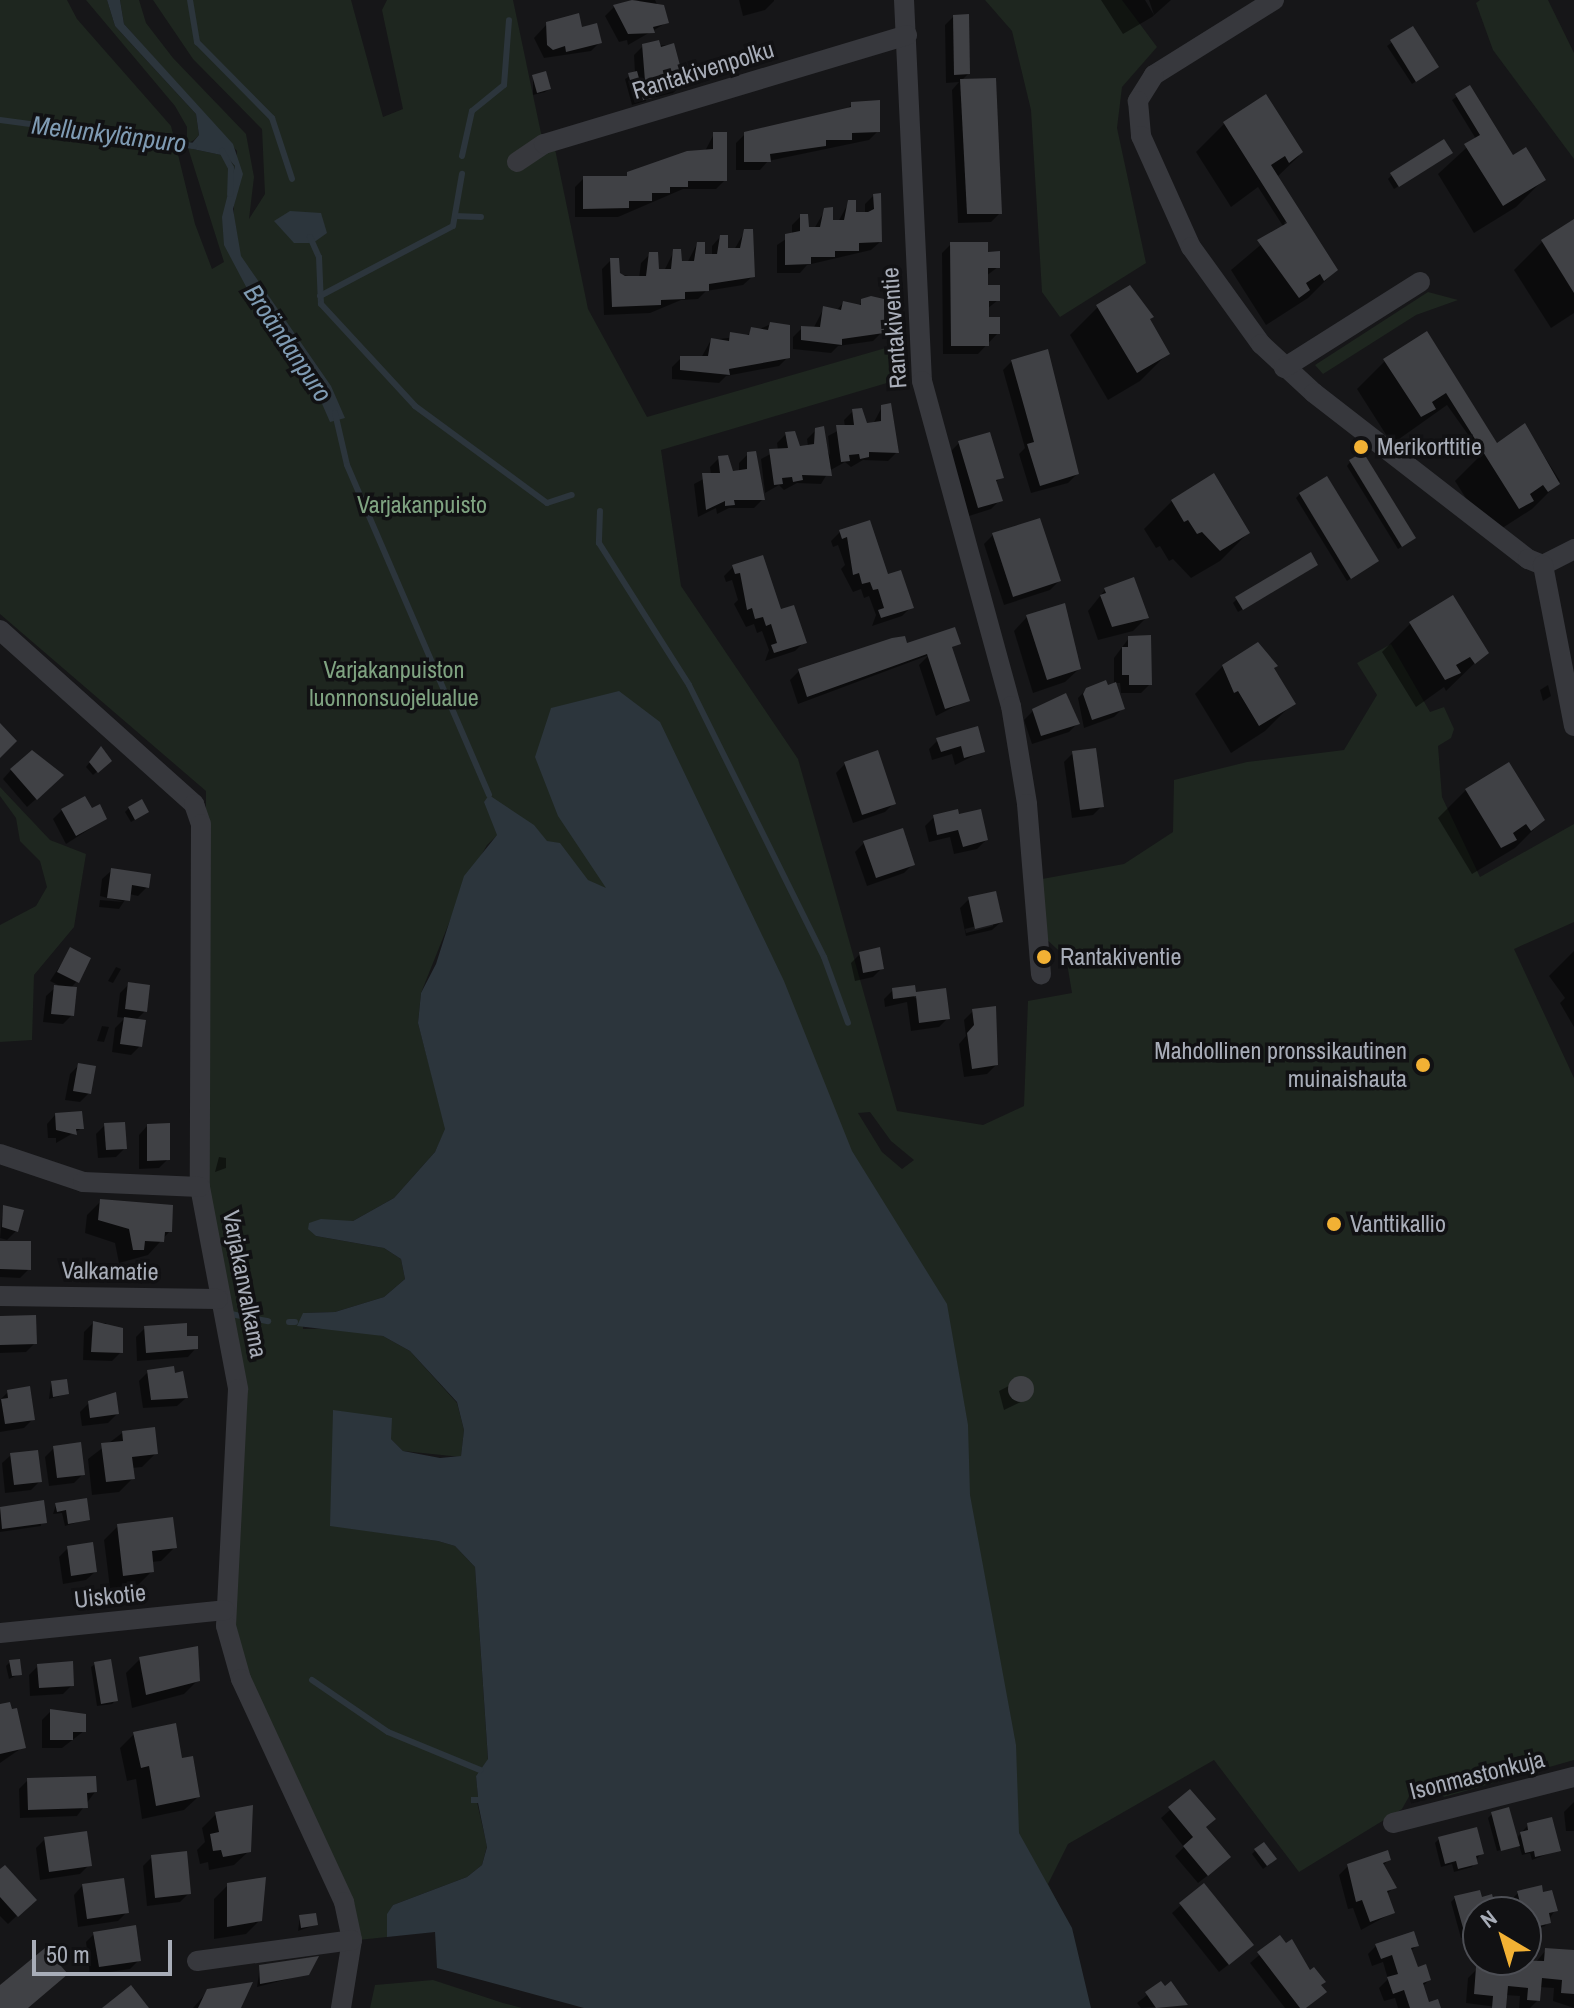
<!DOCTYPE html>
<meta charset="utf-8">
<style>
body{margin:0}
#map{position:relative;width:1574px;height:2008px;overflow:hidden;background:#161618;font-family:"Archivo Narrow",sans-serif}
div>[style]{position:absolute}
.green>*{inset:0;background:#1e261f}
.water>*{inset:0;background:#2c353c}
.shadow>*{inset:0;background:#0007}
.stream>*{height:6px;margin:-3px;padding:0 3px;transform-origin:3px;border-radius:3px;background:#2c353c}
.building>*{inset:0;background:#404145}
.round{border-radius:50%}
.minor>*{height:20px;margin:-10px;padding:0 10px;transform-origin:10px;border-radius:10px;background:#37383d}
.dots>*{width:22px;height:22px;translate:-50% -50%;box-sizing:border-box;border:4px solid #111113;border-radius:50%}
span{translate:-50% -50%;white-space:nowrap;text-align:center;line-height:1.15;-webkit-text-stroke:7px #111113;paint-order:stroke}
.street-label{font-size:24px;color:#a8adb8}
.poi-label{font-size:24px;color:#a8adb8}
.left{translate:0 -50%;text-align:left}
.right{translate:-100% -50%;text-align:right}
.park-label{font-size:24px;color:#7fa381}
.water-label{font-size:26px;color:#7f9bb3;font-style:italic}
.north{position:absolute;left:1462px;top:1896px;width:80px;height:80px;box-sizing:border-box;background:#111113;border:2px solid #4d4f55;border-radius:50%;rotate:322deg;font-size:22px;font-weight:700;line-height:32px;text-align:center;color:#a8adb8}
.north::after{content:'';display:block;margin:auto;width:28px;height:36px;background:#f2b134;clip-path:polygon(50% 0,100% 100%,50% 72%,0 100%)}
.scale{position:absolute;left:32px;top:1940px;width:140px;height:36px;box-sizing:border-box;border:4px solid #a8adb8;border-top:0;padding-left:10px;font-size:24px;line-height:28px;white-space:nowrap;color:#a8adb8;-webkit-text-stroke:6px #111113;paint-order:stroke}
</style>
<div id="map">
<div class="green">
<i style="clip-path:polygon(evenodd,0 0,67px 0,77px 19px,171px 126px,195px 224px,212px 269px,224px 262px,188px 148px,226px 156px,235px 166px,223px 232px,240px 253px,233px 223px,237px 151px,124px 24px,120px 0,139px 0,146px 23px,173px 58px,246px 134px,254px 177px,249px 219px,265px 194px,262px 129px,193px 59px,153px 0,351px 0,383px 117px,403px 109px,382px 10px,387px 0,513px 0,542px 138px,555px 149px,588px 309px,647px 417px,896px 345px,897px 380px,661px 450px,681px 586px,798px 759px,897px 1111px,983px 1125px,1024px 1106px,1028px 1001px,1072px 993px,1066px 957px,1046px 939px,1042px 879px,1124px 864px,1173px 832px,1174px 780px,1247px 762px,1344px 750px,1377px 695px,1357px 663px,1391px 644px,1430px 712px,1444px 707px,1454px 729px,1451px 738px,1438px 746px,1442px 797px,1480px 877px,1574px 824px,1574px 922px,1514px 949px,1574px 1078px,1574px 1760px,1444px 1797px,1432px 1786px,1416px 1784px,1402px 1809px,1299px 1872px,1214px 1760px,1068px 1844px,1048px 1884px,1063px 1913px,1057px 1916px,506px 827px,487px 845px,463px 888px,421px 993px,418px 1023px,446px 1129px,435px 1152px,394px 1198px,353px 1221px,309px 1223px,316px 1236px,384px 1248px,401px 1259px,405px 1279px,384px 1297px,335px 1312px,303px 1313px,303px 1329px,347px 1328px,383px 1336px,410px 1351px,457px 1403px,464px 1430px,461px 1457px,403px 1451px,391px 1439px,330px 1525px,438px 1541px,455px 1546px,475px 1567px,488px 1760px,476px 1776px,478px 1797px,471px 1803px,477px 1802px,487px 1846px,482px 1865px,467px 1877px,393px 1905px,387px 1915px,387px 1937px,358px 1940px,230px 1637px,243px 1377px,204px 1165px,206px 791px,0 614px,0 0,870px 1112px,891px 1141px,914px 1160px,902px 1169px,882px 1152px,858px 1113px,870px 1112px)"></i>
<i style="clip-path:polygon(86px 0,107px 0,115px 26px,196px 114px,199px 135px,194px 140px,187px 144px,187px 127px,175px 106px)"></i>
<i style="clip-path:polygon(985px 0,1122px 0,1157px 47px,1122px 87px,1117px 128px,1146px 263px,1060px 317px,1042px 292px,1031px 110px,1012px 31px)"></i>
<i style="clip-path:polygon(1480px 0,1548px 0,1574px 53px,1574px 159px,1493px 50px,1476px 3px)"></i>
<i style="clip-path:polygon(1428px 292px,1458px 300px,1416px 315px,1323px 374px,1315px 365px)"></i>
<i style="clip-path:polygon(0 787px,50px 840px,86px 854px,74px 927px,34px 975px,32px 1040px,0 1042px,0 925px,36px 906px,47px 887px,40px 861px,20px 841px,16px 818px,0 796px)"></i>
<i style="clip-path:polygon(433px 1980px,503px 2003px,522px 2008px,370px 2008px,375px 1985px)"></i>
</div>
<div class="water">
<i style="clip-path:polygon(107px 0,120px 0,124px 24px,233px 144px,243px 174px,233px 209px,241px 256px,331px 386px,345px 418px,330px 422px,316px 390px,286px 362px,224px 245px,222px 217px,235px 166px,226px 156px,188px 148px,199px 135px,196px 114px,115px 26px)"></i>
<i style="clip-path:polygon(290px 211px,321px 213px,327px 233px,313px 243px,294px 243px,274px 221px)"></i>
<i style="clip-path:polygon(619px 691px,660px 722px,784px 981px,852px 1151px,947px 1304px,968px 1425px,970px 1495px,1016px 1745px,1019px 1833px,1072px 1928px,1091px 2008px,584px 2008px,437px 1968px,435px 1932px,387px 1937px,387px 1914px,393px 1905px,467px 1877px,482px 1865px,487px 1847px,478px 1803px,471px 1803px,471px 1797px,478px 1797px,476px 1776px,488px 1759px,475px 1567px,455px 1546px,438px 1541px,330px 1526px,333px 1410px,392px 1418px,391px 1439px,403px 1451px,440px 1458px,461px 1456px,464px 1430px,457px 1402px,410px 1351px,383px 1336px,297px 1326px,303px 1313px,335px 1312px,384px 1297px,405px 1279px,401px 1259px,384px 1248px,316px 1236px,308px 1229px,309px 1223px,321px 1219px,353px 1221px,394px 1198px,435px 1152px,445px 1129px,418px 1023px,421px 993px,436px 964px,464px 876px,497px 835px,484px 802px,489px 795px,534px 825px,547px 841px,560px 843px,588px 880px,606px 888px,558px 816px,535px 757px,551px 708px)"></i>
</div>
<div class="shadow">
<i style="clip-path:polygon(640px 0,655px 0,666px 23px,628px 45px,627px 40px,619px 42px,605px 16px,614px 7px)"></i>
<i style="clip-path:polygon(739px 0,774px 0,774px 1px,765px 10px,743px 16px)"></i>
<i style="clip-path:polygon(1101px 0,1145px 0,1154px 15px,1149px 0,1171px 0,1152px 17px,1123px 34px)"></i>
<i style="clip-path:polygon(954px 16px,968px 74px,961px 81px,1000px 213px,991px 222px,958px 223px,952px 90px,959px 82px,946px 83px,945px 25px)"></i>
<i style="clip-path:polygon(547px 24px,581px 30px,600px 42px,591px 51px,544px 58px,534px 38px)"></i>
<i style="clip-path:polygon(1412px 28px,1433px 70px,1412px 84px,1387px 46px)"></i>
<i style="clip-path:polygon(672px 45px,682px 84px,673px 93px,656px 97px,655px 91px,649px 93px,646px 101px,632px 105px,625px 79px,635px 73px,634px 55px,643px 46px)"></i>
<i style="clip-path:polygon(533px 77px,549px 89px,545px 92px,533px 95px)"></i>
<i style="clip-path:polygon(1469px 88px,1512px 157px,1544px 179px,1516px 207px,1474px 233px,1438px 174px,1476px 139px,1452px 100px)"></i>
<i style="clip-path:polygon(1266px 97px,1299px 156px,1276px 178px,1295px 212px,1284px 223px,1336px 270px,1308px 298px,1266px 325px,1231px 270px,1283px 226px,1258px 187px,1231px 207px,1196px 152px,1224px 124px)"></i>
<i style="clip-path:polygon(852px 104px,878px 131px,869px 140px,768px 161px,760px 170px,736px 170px,736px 143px,745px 134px,845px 111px)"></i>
<i style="clip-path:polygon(714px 134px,725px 180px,716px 189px,683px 189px,618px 217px,575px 217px,575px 187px,584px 178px,624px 178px,705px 151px)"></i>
<i style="clip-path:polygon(1446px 156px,1394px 189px,1388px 179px,1392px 175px)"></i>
<i style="clip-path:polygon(874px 195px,880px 242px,871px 250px,807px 265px,800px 273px,777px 273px,777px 245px,792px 235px,792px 225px,801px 216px,807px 229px,814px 229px,825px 210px,831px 222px,838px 222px,849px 202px,854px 214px,865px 214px,865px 204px)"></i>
<i style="clip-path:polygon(1574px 222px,1574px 313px,1551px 328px,1514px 270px,1542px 242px)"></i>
<i style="clip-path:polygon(745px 231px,753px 276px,743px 285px,706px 291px,698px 299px,681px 300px,650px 313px,604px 315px,602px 269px,611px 260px,618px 274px,639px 278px,641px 263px,650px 254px,657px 271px,664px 271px,674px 251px,680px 263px,687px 263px,697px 244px,703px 257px,712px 255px,712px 246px,720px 237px,726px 250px,734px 250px)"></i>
<i style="clip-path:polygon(951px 244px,986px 254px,998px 267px,986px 276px,986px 287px,998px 300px,987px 309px,987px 320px,998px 333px,978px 354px,943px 354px,942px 253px)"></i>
<i style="clip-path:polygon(866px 298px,882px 332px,873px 341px,838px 346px,831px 353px,793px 349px,793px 337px,802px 328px,813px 329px,824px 308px,836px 311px,843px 303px,858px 306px)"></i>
<i style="clip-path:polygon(1098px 307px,1148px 320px,1168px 353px,1140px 381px,1108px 400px,1070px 335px)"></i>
<i style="clip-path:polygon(771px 324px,788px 357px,779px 366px,726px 376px,719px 383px,672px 379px,672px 367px,681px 358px,701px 358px,711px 340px,744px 336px)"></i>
<i style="clip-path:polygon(1427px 334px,1489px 444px,1479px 450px,1447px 405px,1392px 444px,1357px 389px,1385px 361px)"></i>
<i style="clip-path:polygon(1012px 361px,1077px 474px,1068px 483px,1031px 493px,1019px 454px,1025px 448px,1003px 370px)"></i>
<i style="clip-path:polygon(882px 407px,897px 452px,888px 461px,863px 460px,851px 467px,845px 462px,829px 471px,821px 484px,797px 483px,784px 490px,779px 485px,765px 493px,761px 459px,778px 450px,777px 443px,786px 434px,799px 449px,808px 446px,807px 439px,816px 430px,830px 455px,828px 436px,845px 427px,844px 420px,853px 411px,866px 426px,873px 424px)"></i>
<i style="clip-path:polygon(1525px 426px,1560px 481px,1532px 509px,1490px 536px,1455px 481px,1483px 453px)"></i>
<i style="clip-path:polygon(959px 443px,1001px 477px,995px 483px,1000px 500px,991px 509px,969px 516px,950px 452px)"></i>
<i style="clip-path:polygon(748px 454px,762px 500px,754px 508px,729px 508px,717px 514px,716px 508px,698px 517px,694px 484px,711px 475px,710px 467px,719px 458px,731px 473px,739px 472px,739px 463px)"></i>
<i style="clip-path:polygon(1350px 462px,1410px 542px,1398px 549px,1347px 466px)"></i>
<i style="clip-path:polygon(1300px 494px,1377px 561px,1347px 581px,1296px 498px)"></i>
<i style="clip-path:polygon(1172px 501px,1248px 533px,1220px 561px,1191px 578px,1173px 559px,1169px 561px,1160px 546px,1156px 548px,1144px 529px)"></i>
<i style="clip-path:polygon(869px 522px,887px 577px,911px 607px,902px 616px,872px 626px,876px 615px,869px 596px,864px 598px,861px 589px,853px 592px,841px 569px,845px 565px,838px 545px,833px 547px,831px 541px,840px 532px)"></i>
<i style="clip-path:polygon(993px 535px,1059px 581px,1050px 590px,1004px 605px,984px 544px)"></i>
<i style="clip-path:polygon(762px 557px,780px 612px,804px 642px,795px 651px,765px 661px,769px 650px,762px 631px,757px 633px,754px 624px,746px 627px,734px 604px,738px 600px,732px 580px,726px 582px,724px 576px,733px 567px)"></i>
<i style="clip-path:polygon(1312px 568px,1238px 612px,1233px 603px,1237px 599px)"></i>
<i style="clip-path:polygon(1105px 590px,1147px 617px,1133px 631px,1098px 640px,1088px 611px)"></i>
<i style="clip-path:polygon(1452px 597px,1483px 655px,1446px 691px,1444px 687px,1416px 707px,1382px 652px,1410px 624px)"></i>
<i style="clip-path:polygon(1027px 617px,1079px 669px,1065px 682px,1033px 693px,1014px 631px)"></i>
<i style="clip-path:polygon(1129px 638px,1150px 684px,1141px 693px,1121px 693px,1120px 683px,1114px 683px,1114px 658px)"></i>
<i style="clip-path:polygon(958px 643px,951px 648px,967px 700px,936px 716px,919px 665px,929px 655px,798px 704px,790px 680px,799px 671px,906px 645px)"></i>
<i style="clip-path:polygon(1223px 666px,1272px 669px,1293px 703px,1265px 731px,1231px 753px,1195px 694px)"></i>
<i style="clip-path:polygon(1548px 685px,1551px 696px,1543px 701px,1540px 690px)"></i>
<i style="clip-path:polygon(1087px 689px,1123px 708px,1114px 717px,1084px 728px,1078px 698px)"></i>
<i style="clip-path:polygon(1033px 711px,1077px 724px,1069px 732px,1032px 744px,1024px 720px)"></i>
<i style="clip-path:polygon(938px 740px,983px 751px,955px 765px,952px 754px,932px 760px,929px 749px)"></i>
<i style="clip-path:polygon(97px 753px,106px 764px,93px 775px,86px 767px)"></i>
<i style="clip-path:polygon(1073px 753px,1102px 806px,1093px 815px,1072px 818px,1064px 762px)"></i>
<i style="clip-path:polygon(845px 764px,894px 803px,885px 812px,853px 823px,836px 773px)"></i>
<i style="clip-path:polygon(11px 770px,53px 784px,27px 807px,3px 779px)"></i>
<i style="clip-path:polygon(1466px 790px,1543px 820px,1515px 848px,1472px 874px,1438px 818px)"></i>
<i style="clip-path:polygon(129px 808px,143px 815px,131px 822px,125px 812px)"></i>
<i style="clip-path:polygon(62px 810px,91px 811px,105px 819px,66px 844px,53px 819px)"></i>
<i style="clip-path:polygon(934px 817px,986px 840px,977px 849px,954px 854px,950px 837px,929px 842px,925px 826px)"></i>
<i style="clip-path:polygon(864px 843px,913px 864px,904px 873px,867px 886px,855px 852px)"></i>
<i style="clip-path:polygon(111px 871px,147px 887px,138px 896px,129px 894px,119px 909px,99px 907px,100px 900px,124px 902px,100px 896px,102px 879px)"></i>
<i style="clip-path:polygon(evenodd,969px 899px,1001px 922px,992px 930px,966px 936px,960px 908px,969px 899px,993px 922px,993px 926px,966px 933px,965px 929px,993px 922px)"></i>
<i style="clip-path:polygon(71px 949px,77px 981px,70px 989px,72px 1015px,63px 1024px,43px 1022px,46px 996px,58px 985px,50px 981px)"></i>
<i style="clip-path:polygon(1574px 951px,1574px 1027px,1560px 1003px,1565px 998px,1549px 976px)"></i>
<i style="clip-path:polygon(860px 954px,882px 968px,873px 977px,855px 981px,851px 963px)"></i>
<i style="clip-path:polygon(116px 967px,121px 969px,113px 983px,108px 981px)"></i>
<i style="clip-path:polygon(129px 984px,145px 1011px,135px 1021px,140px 1046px,131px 1055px,112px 1052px,115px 1028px,125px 1018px,117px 1017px,120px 993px)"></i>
<i style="clip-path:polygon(913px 988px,914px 997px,948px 1018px,939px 1027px,911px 1031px,907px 1002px,885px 1007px,884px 999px,893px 990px)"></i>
<i style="clip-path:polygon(973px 1011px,996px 1065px,987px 1074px,964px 1077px,959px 1044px,966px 1036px,964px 1020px)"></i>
<i style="clip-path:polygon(102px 1026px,109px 1027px,104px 1042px,97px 1041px)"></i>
<i style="clip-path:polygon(79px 1065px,89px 1093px,80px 1102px,65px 1100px,70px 1074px)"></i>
<i style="clip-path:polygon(55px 1115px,82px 1128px,56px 1143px,56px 1138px,48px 1138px,47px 1124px)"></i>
<i style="clip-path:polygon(105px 1125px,125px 1148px,116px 1157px,98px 1158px,96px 1134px)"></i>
<i style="clip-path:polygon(147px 1126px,168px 1159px,159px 1168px,139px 1169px,139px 1135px)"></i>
<i style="clip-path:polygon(219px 1157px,226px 1158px,226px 1168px,215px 1172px)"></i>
<i style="clip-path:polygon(101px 1201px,170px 1231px,148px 1255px,119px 1263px,115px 1243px,85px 1233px,87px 1215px)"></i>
<i style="clip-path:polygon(3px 1207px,16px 1231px,7px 1240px,0 1238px)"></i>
<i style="clip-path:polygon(0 1243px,29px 1269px,20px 1278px,0 1277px)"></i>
<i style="clip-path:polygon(0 1318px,35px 1343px,26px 1352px,0 1353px)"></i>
<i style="clip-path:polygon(93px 1323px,106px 1323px,121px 1352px,112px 1361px,83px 1360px,84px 1332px)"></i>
<i style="clip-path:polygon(145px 1328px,185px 1338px,196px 1348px,188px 1357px,137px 1361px,136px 1337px)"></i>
<i style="clip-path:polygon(148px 1372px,174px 1375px,186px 1398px,177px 1406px,143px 1408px,139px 1381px)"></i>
<i style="clip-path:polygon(1026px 1377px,1031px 1397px,1004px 1410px,999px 1391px)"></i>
<i style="clip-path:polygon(51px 1383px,67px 1394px,49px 1399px)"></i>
<i style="clip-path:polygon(8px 1392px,33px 1419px,24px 1428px,0 1432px,0 1400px)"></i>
<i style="clip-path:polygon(89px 1403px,117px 1414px,108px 1423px,82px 1426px,80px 1412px)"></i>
<i style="clip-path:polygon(122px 1433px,156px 1453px,142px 1467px,132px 1468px,133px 1478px,119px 1492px,92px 1495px,88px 1459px)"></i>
<i style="clip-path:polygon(54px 1448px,83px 1474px,74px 1483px,49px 1486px,45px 1457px)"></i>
<i style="clip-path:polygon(11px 1455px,40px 1481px,31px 1490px,5px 1493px,2px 1463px)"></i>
<i style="clip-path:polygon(42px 1503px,41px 1526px,0 1532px,0 1509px)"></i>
<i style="clip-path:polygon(56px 1505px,88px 1519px,65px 1526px,62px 1513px,53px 1514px)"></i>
<i style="clip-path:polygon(118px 1526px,175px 1547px,161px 1561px,151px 1562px,152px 1571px,138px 1585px,110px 1588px,104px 1540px)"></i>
<i style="clip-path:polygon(68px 1548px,95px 1572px,86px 1580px,63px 1584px,59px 1557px)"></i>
<i style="clip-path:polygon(140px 1659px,198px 1680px,184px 1694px,132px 1708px,126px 1673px)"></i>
<i style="clip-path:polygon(10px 1662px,20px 1674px,9px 1679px,6px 1666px)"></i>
<i style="clip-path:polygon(95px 1664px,116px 1700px,112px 1704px,97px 1706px,91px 1667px)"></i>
<i style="clip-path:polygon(38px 1666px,72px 1685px,63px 1694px,30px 1696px,29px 1675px)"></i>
<i style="clip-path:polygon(0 1706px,23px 1747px,0 1763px)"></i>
<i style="clip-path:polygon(51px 1711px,84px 1731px,62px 1748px,42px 1748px,42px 1720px)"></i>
<i style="clip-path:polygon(134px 1734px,181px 1761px,198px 1797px,184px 1810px,142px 1819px,136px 1779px,127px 1781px,120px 1748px)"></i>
<i style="clip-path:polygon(28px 1780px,95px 1792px,77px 1816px,20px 1818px,19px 1789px)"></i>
<i style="clip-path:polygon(1190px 1792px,1220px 1866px,1198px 1883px,1175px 1856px,1184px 1847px,1161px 1818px)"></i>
<i style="clip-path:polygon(1574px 1802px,1574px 1831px,1566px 1831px,1564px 1812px)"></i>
<i style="clip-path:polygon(216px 1814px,249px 1851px,234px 1865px,209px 1870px,208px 1862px,200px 1864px,197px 1850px,205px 1842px,202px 1828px)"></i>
<i style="clip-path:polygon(1492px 1814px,1516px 1839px,1528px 1825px,1558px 1850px,1532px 1860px,1530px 1853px,1522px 1855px,1519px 1845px,1497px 1851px,1488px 1818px)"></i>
<i style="clip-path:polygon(45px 1839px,89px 1865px,80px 1874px,40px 1880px,36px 1848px)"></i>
<i style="clip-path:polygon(1439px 1839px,1481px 1853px,1472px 1867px,1454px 1872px,1452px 1864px,1441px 1867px,1435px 1843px)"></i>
<i style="clip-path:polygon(1255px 1851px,1271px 1863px,1263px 1869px,1252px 1854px)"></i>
<i style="clip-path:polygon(152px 1857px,189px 1893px,180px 1902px,147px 1906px,143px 1866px)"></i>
<i style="clip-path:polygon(1389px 1859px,1383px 1866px,1394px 1887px,1386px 1895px,1392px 1913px,1361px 1930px,1353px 1908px,1348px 1909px,1339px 1875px,1348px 1866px)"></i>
<i style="clip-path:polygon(0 1872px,34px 1900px,8px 1924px,0 1916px)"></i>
<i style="clip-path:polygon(264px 1879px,260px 1920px,246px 1934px,214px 1939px,214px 1899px,228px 1885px)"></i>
<i style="clip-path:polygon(82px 1886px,127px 1912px,118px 1921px,78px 1927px,74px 1895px)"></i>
<i style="clip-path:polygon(1518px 1893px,1542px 1895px,1555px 1910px,1545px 1926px,1526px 1931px,1526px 1912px,1518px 1912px,1514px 1897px)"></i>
<i style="clip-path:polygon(1455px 1898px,1495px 1912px,1478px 1912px,1478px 1933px,1461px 1938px,1451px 1902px)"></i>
<i style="clip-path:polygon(1509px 1899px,1511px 1909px,1502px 1912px,1501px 1904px)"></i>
<i style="clip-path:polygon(1181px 1905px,1242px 1954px,1219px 1972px,1172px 1913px)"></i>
<i style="clip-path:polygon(300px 1917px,315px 1925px,298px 1931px)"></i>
<i style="clip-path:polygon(94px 1934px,139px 1960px,130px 1969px,90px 1975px,86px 1942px)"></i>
<i style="clip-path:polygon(1280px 1937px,1319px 1986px,1315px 2001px,1306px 2008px,1285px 2008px,1250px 1963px)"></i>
<i style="clip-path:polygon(1417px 1945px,1410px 1952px,1416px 1969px,1429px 1980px,1422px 1987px,1428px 2004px,1439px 2008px,1398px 2008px,1395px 1998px,1384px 2001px,1379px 1988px,1388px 1979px,1383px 1962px,1372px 1966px,1368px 1954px,1376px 1946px)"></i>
<i style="clip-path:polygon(1546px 1950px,1574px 1950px,1574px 2008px,1553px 2001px,1554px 1988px,1539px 1987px,1538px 2000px,1530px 2008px,1519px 2008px,1520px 1996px,1505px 1995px,1504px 2008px,1466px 2003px,1468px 1978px,1477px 1969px,1503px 1971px,1512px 1960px,1536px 1962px)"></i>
<i style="clip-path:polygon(260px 1967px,307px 1974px,257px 1987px)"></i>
<i style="clip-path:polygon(1161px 1984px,1164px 1989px,1185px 2005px,1141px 2008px,1137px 2003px)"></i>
<i style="clip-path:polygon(208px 1991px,238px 2008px,193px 2008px)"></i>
</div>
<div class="stream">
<i style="left:190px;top:0;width:43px;rotate:80.5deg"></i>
<i style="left:197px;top:42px;width:107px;rotate:45.4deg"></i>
<i style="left:272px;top:118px;width:64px;rotate:71.8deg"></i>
<i style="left:0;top:120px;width:196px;rotate:7.6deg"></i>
<i style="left:222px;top:151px;width:19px;rotate:62deg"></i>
<i style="left:231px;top:168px;width:26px;rotate:92deg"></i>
<i style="left:462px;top:156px;width:46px;rotate:-77.5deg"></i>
<i style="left:472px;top:111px;width:41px;rotate:-39.1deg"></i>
<i style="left:504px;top:85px;width:65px;rotate:-85.6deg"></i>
<i style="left:455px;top:216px;width:26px;rotate:2deg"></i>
<i style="left:310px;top:237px;width:22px;rotate:66deg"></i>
<i style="left:319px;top:257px;width:47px;rotate:87.6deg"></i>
<i style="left:321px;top:304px;width:139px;rotate:47.3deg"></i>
<i style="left:415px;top:406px;width:164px;rotate:36.3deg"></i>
<i style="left:547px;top:503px;width:26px;rotate:-18deg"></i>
<i style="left:320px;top:296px;width:150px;rotate:-27.8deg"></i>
<i style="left:453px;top:226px;width:53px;rotate:-80.2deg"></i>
<i style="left:335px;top:413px;width:53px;rotate:77deg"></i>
<i style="left:347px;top:465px;width:359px;rotate:66.7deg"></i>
<i style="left:600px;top:511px;width:32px;rotate:92deg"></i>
<i style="left:599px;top:543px;width:168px;rotate:57.6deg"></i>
<i style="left:689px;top:685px;width:304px;rotate:63.6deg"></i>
<i style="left:824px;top:957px;width:70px;rotate:70deg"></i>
<i style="left:231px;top:1314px;width:38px;rotate:11deg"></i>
<i style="left:289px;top:1322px;width:6px"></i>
<i style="left:312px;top:1680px;width:92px;rotate:34.4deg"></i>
<i style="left:388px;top:1732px;width:100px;rotate:22.4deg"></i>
</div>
<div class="building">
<i style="clip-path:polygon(632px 0,664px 5px,669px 23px,653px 27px,655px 33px,628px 34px,613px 5px)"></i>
<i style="clip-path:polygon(579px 13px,582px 27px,597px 23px,602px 43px,566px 52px,565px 46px,553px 50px,547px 45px,546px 22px)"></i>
<i style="clip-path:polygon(969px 14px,970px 74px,954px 75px,953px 15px)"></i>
<i style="clip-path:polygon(1413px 26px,1439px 67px,1416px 82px,1390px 40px)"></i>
<i style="clip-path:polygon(659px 40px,661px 47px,674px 43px,685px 84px,665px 89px,663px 83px,653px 86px,647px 79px,652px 98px,636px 102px,628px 73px,637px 71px,640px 82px,645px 81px,642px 44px)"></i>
<i style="clip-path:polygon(546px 71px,551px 89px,537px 93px,532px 75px)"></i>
<i style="clip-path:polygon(996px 78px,1002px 214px,967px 214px,960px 79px)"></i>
<i style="clip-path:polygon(1470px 85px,1513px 155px,1526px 147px,1546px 180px,1503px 206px,1464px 144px,1480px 135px,1455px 94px)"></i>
<i style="clip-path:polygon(1266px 94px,1303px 152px,1289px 163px,1285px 156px,1271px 165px,1338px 270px,1324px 281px,1320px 274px,1306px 283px,1310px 290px,1299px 298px,1257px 240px,1287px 223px,1223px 122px)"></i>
<i style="clip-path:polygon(880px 100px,880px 132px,852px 133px,852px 140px,826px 140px,826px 146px,770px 154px,771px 162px,744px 162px,744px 132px,851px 107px,851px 102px)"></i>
<i style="clip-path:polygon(713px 132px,727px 132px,727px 181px,688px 181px,688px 187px,670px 187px,670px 193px,652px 193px,652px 201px,629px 201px,629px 208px,583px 209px,583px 176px,627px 176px,627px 172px,687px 151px,713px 149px)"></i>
<i style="clip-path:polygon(1444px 139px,1453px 153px,1399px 187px,1390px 173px)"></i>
<i style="clip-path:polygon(881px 193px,882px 242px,859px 243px,859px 251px,835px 251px,835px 257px,811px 257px,811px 264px,785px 265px,785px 234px,800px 231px,800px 214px,808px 214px,809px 227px,820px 227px,824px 208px,833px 207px,833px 220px,844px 220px,848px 200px,856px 200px,856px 212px,868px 212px,874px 209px,873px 194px)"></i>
<i style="clip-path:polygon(1574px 219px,1574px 293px,1541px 240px)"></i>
<i style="clip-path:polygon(744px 229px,753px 229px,755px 277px,709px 284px,709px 291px,685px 292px,685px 299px,661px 300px,661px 305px,612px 307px,610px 258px,619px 258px,620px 273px,625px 276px,646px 276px,649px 252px,658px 252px,659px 269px,671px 269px,673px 249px,681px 249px,682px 261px,694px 261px,697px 242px,705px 242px,705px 254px,717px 254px,720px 235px,728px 235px,728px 248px,740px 248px)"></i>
<i style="clip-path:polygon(950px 242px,988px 242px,988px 252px,1000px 251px,1000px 268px,988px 268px,988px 285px,1000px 285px,1000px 301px,989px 301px,989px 317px,1000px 317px,1000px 334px,989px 334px,989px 346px,951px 346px)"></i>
<i style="clip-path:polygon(1130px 285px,1154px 317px,1150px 319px,1170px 354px,1137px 373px,1096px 305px)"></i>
<i style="clip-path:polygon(871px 296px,884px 299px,884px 333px,842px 339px,842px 345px,801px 340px,801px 326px,820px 327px,823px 306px,841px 310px,843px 301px,861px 305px,861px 299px)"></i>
<i style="clip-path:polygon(770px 322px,790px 325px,790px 358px,729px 369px,730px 375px,680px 370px,680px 356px,708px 356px,711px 338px,729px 341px,730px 332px,749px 335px,751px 327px,768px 330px)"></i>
<i style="clip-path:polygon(1427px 331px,1497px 443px,1525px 423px,1560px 484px,1548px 492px,1543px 485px,1530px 494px,1534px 501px,1519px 509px,1446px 393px,1432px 402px,1436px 409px,1421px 417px,1383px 359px)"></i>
<i style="clip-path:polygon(1048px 349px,1079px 474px,1040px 486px,1027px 444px,1034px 442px,1011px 360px)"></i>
<i style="clip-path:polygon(891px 403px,899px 453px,869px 452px,869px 457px,860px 459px,859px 454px,849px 455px,850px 461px,841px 462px,836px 425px,854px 425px,852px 409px,862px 408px,867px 423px,881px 421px,881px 405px)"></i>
<i style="clip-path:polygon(824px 426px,832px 476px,802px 475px,803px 480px,793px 482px,792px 477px,782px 478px,783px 484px,774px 485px,769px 449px,788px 448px,785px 432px,795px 431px,800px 446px,814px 444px,815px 428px)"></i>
<i style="clip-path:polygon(990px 432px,1004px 478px,996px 480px,1003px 501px,978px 508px,958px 441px)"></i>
<i style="clip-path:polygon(756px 451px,765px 500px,734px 500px,735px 505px,725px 506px,725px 501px,706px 510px,702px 473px,720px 473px,718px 456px,728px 455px,733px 471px,747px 469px,747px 452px)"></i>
<i style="clip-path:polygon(1363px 452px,1416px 538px,1402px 547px,1349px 460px)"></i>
<i style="clip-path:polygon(1214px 473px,1250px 533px,1220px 551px,1202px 532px,1197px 534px,1188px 520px,1184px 522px,1171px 500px)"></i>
<i style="clip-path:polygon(1327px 476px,1379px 561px,1351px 579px,1299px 493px)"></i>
<i style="clip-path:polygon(1040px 518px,1061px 581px,1013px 597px,992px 533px)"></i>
<i style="clip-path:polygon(870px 520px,888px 574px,901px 570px,914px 608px,881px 618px,878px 610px,884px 608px,878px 589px,873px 590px,870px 582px,862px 584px,859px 573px,853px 575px,847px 537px,842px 539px,839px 530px)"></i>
<i style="clip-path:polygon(1311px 552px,1318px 565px,1243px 610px,1235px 597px)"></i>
<i style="clip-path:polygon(763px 555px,781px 609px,794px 605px,807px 643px,774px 653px,771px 645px,777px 643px,771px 624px,766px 626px,763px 617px,755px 619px,752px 608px,747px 610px,740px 573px,735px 574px,732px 565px)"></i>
<i style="clip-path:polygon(1134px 577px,1149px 618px,1112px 627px,1100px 595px,1106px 593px,1104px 588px)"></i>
<i style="clip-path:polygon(1453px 595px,1489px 653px,1475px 664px,1470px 657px,1456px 665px,1461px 673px,1445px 680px,1409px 622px)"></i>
<i style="clip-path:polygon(1065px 603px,1081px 669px,1047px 680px,1026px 615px)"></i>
<i style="clip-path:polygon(955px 627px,961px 644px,952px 647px,970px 701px,945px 709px,927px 654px,807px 697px,798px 669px,892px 638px,905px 636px,907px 643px)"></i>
<i style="clip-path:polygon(1151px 635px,1152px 685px,1129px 685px,1129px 675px,1122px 675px,1122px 647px,1128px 647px,1128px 636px)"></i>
<i style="clip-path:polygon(1258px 642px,1278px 666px,1274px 668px,1296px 704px,1259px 726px,1238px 691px,1234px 693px,1222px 665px)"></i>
<i style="clip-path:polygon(1106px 680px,1108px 685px,1116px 682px,1125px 709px,1092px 720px,1083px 694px,1086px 688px)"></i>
<i style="clip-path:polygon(1066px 693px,1080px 724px,1041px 736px,1032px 709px)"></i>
<i style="clip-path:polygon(0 723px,17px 741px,0 758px)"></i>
<i style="clip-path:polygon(978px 726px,985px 752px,964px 758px,961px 746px,941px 752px,936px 738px)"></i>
<i style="clip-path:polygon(101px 746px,112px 761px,98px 773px,89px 762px)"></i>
<i style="clip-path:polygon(1096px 748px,1104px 807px,1080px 810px,1072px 751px)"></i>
<i style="clip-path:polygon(32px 750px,64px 775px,37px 800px,10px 769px)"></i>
<i style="clip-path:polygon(878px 750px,896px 804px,862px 815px,844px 762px)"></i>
<i style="clip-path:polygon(1509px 762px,1545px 820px,1531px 831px,1526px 824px,1513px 833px,1517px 840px,1501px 848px,1465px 789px)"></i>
<i style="clip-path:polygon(85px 796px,92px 808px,100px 804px,107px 819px,76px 836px,61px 809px)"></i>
<i style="clip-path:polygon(142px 799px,149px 812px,135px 820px,128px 807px)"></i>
<i style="clip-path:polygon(958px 809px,959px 814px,981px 809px,988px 840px,963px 847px,958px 830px,937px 835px,933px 815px)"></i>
<i style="clip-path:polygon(903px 828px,915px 865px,876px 878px,863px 841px)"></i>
<i style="clip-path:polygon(111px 868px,151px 874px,149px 888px,132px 885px,130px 901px,107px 898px)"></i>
<i style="clip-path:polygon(996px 891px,1003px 922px,975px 929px,968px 897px)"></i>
<i style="clip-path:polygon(70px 947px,91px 958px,79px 983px,57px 972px)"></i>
<i style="clip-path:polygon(880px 947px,884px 969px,863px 973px,859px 952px)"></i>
<i style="clip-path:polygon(128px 982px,150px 985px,147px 1012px,125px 1009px)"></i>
<i style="clip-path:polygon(54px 985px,77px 987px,74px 1016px,51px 1014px)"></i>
<i style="clip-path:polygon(915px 985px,916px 992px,946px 988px,950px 1019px,919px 1023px,916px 996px,893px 999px,892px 988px)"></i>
<i style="clip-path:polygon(996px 1006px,998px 1065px,972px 1069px,967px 1033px,974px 1025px,972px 1009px)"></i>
<i style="clip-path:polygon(124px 1017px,146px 1020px,142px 1047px,120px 1044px)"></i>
<i style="clip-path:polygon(78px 1063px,96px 1066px,91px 1094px,73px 1091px)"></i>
<i style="clip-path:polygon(82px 1111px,84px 1129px,76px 1129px,77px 1135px,56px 1130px,55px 1113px)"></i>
<i style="clip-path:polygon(125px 1122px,127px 1149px,106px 1150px,104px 1123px)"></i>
<i style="clip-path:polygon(170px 1123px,170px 1160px,147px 1161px,147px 1124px)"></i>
<i style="clip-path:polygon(100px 1199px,173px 1205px,172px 1232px,165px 1232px,164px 1242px,145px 1241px,144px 1250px,133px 1250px,129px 1229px,98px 1220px)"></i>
<i style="clip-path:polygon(3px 1205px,24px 1210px,18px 1232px,2px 1227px)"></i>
<i style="clip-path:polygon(0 1241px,31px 1241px,31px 1270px,0 1269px)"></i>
<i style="clip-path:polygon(36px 1315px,37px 1344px,0 1345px,0 1316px)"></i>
<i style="clip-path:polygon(93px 1321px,123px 1328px,123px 1353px,91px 1352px)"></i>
<i style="clip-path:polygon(187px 1323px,187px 1336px,198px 1336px,198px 1349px,146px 1353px,144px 1326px)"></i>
<i style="clip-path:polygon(174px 1366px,175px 1373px,183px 1371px,188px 1398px,151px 1400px,147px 1370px)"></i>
<i class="round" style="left:1008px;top:1376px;width:26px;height:26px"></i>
<i style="clip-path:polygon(67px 1379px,69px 1394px,53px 1397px,51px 1381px)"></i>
<i style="clip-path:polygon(30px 1386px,35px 1420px,5px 1424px,1px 1399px,8px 1398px,7px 1390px)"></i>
<i style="clip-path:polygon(116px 1392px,119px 1414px,90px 1418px,88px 1401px)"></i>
<i style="clip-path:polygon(155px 1427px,158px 1454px,132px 1457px,135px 1479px,106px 1482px,101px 1443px,123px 1441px,122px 1431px)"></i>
<i style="clip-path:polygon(81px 1442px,85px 1475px,57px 1478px,53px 1446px)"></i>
<i style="clip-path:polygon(38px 1450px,42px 1482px,14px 1485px,10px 1453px)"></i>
<i style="clip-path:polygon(87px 1498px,90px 1520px,68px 1524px,66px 1510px,57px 1512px,55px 1503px)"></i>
<i style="clip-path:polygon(44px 1500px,47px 1523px,2px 1529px,0 1507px)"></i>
<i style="clip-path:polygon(173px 1517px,177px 1548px,152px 1551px,154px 1572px,123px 1576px,117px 1524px)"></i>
<i style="clip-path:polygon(93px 1542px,97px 1572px,71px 1576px,67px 1546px)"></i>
<i style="clip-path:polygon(198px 1646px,200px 1681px,146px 1695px,139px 1657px)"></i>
<i style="clip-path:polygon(20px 1659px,22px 1675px,12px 1676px,9px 1660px)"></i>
<i style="clip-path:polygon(111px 1659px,118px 1701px,101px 1704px,94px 1662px)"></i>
<i style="clip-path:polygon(73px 1661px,74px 1686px,39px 1688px,37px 1664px)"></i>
<i style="clip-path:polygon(10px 1702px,12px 1709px,17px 1708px,26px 1748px,0 1754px,0 1704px)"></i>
<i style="clip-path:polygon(50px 1709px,86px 1714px,86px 1732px,73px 1732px,73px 1740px,50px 1740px)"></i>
<i style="clip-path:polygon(176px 1723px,182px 1758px,193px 1756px,200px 1797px,156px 1806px,149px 1766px,141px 1768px,133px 1732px)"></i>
<i style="clip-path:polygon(96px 1776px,97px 1792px,87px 1793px,88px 1808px,28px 1810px,27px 1778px)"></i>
<i style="clip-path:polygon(1190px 1789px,1216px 1819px,1206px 1827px,1231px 1857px,1208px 1876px,1183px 1846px,1193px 1837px,1168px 1807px)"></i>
<i style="clip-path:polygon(253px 1805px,251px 1852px,223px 1857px,221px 1850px,213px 1851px,210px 1834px,219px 1832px,215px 1812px)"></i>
<i style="clip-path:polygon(1509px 1807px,1520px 1846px,1501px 1851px,1491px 1812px)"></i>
<i style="clip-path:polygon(1552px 1817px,1561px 1851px,1535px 1857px,1534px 1851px,1525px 1853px,1520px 1832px,1528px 1830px,1527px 1823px)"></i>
<i style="clip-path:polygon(1477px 1827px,1484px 1854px,1476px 1856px,1478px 1864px,1458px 1869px,1456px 1861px,1445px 1864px,1438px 1837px)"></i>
<i style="clip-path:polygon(87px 1831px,92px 1866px,49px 1872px,44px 1837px)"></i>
<i style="clip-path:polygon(1264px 1842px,1277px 1859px,1267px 1866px,1254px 1849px)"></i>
<i style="clip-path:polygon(1388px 1850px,1391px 1860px,1383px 1863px,1397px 1888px,1387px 1891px,1395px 1913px,1370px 1922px,1362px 1900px,1356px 1902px,1347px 1864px)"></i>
<i style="clip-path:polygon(187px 1851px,191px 1894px,155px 1898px,151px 1855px)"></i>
<i style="clip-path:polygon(5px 1865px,37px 1900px,18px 1917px,0 1897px,0 1869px)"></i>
<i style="clip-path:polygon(266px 1877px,262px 1921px,227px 1927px,227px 1883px)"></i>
<i style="clip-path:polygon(124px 1878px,129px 1913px,87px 1919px,82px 1884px)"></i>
<i style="clip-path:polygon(1204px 1883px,1254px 1945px,1229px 1965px,1179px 1903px)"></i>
<i style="clip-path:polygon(1542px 1885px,1543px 1892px,1552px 1890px,1558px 1911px,1549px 1913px,1551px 1923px,1527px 1929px,1517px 1891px)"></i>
<i style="clip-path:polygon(1480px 1890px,1482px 1897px,1492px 1894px,1497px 1912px,1478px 1912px,1478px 1932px,1465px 1935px,1454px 1896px)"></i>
<i style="clip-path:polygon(316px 1913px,318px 1925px,301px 1928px,299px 1915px)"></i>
<i style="clip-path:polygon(136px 1925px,141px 1961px,99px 1967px,93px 1932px)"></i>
<i style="clip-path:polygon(1414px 1931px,1419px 1946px,1411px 1948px,1418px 1967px,1426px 1964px,1431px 1980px,1423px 1983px,1429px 2002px,1438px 1999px,1441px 2008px,1410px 2008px,1404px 1990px,1393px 1994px,1387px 1977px,1398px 1974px,1392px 1955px,1381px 1959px,1375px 1944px)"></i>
<i style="clip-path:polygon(1280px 1935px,1286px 1943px,1292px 1939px,1310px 1970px,1314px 1967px,1326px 1982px,1321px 1985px,1327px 1992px,1306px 2008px,1300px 2008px,1257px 1952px)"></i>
<i style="clip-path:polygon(45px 1948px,68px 1974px,28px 2008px,0 2008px,0 1985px)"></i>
<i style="clip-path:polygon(1545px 1948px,1574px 1950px,1574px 1994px,1561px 1993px,1562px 1980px,1542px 1978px,1540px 2001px,1527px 2000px,1528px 1988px,1508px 1986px,1506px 2008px,1492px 2008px,1493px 1996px,1474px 1994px,1476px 1967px,1510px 1970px,1511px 1960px,1544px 1961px)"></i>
<i style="clip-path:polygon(319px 1956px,309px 1975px,260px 1984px,259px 1965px)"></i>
<i style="clip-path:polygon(1161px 1981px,1165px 1986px,1171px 1981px,1188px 2005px,1156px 2008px,1145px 1992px)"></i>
<i style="clip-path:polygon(253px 1982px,241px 2008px,198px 2008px,207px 1989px)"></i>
<i style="clip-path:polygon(131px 1985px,149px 2008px,102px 2008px)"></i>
</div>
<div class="minor">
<i style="left:904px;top:0;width:381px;rotate:87.3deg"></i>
<i style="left:922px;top:381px;width:337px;rotate:74.7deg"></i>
<i style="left:1011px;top:706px;width:99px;rotate:80.7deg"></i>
<i style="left:1027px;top:804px;width:171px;rotate:85.3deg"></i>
<i style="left:1274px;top:0;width:142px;rotate:148deg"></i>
<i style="left:1154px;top:75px;width:31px;rotate:122deg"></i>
<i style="left:1138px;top:101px;width:35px;rotate:85deg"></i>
<i style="left:1141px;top:136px;width:122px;rotate:65.8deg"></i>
<i style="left:1191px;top:247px;width:120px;rotate:54.2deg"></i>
<i style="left:1261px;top:344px;width:72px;rotate:42.8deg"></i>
<i style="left:1314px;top:393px;width:271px;rotate:37.8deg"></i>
<i style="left:1528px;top:559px;width:16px;rotate:22deg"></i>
<i style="left:1543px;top:565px;width:35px;rotate:-27deg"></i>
<i style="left:517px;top:162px;width:32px;rotate:-34deg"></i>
<i style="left:544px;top:144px;width:379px;rotate:-16.7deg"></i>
<i style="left:1284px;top:368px;width:161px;rotate:-32.3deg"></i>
<i style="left:1543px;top:565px;width:164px;rotate:79.1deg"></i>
<i style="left:0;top:630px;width:261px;rotate:41.9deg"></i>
<i style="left:194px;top:804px;width:21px;rotate:71deg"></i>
<i style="left:201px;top:824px;width:363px;rotate:90.2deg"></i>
<i style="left:200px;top:1187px;width:206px;rotate:79.3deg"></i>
<i style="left:238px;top:1389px;width:237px;rotate:92.9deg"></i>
<i style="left:226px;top:1626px;width:55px;rotate:74.2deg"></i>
<i style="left:241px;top:1679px;width:246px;rotate:65.2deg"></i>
<i style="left:344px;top:1902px;width:39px;rotate:78deg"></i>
<i style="left:352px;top:1940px;width:69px;rotate:99.2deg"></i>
<i style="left:0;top:1154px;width:88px;rotate:18.6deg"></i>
<i style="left:83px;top:1182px;width:117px;rotate:2.4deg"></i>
<i style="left:0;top:1296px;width:218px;rotate:0.8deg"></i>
<i style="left:0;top:1633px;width:226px;rotate:-5.8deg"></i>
<i style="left:1393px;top:1823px;width:187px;rotate:-14.3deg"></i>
<i style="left:197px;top:1961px;width:156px;rotate:-7.7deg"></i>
</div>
<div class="dots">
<i style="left:1361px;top:447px;background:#f2b134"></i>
<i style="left:1044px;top:957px;background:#f2b134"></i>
<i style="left:1423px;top:1065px;background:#f2b134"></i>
<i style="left:1334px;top:1224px;background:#f2b134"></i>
</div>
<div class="street-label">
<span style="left:703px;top:70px;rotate:-17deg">Rantakivenpolku</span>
<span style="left:894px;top:328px;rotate:-94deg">Rantakiventie</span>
<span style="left:110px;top:1271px;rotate:1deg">Valkamatie</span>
<span style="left:245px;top:1284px;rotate:79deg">Varjakanvalkama</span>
<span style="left:110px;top:1596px;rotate:-6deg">Uiskotie</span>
<span style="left:1477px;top:1775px;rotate:-14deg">Isonmastonkuja</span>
</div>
<div class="poi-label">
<span class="left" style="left:1377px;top:447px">Merikorttitie</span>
<span class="left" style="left:1060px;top:957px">Rantakiventie</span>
<span class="right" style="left:1407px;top:1065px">Mahdollinen pronssikautinen<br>muinaishauta</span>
<span class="left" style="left:1350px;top:1224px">Vanttikallio</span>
</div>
<div class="park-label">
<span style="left:422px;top:505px">Varjakanpuisto</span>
<span style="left:394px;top:684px">Varjakanpuiston<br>luonnonsuojelualue</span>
</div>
<div class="water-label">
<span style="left:109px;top:134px;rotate:7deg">Mellunkylänpuro</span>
<span style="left:288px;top:343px;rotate:56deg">Broändanpuro</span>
</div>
<div class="north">N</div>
<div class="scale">50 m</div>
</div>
